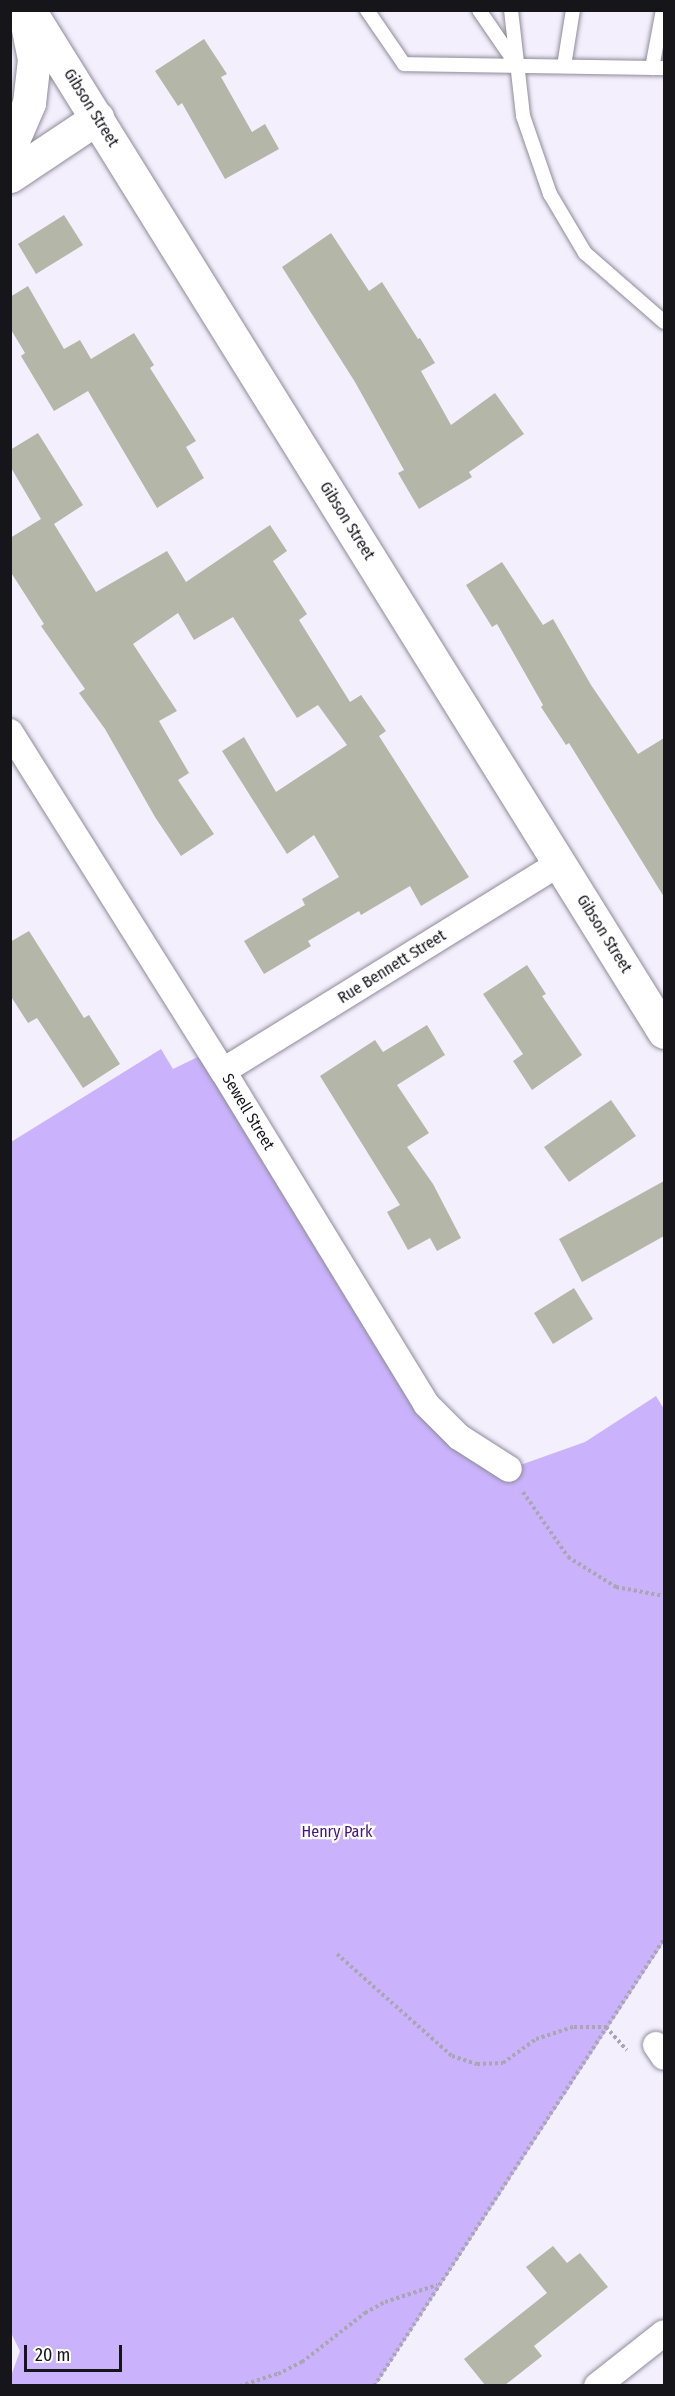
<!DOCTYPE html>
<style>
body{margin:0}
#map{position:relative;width:675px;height:2396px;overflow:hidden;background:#f3effd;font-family:"Fira Sans Condensed",sans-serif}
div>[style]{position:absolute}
.green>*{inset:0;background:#cab3fc}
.building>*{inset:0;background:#b4b6a8}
.path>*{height:4px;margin-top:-2px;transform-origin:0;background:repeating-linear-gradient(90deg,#a9a6b1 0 3px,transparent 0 6px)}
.roads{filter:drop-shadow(0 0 2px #8f8b99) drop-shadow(0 0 2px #8f8b99)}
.service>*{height:14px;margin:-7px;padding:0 7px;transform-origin:7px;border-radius:7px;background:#fff}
.minor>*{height:26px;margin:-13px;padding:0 13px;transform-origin:13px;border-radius:13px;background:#fff}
.tertiary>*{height:33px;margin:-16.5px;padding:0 16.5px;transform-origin:16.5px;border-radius:16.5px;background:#fff}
.secondary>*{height:33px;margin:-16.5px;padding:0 16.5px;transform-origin:16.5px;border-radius:16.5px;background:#fff}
span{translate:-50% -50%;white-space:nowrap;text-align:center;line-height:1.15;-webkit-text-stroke:4.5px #fff;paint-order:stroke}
.street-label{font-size:16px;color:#16151a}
.park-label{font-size:16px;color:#441479}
.frame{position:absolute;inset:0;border:12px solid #16151a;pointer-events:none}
.scale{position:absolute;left:24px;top:2345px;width:98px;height:27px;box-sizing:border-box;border:3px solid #16151a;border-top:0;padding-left:8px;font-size:18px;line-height:21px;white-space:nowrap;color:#16151a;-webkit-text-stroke:4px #fff;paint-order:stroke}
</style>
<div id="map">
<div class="green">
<i style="clip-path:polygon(161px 1049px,173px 1069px,210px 1051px,426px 1404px,509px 1469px,585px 1442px,656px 1396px,664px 1409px,664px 1942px,376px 2385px,11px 2385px,11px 2376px,20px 2351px,11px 2333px,11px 1142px)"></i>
</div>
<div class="building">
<i style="clip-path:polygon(204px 39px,227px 74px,221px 77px,252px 132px,265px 124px,279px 149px,225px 179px,182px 103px,178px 106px,155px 71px)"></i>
<i style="clip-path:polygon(64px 215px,83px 245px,36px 274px,18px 244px)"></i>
<i style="clip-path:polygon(331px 233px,369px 291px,382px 282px,418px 339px,420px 338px,435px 363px,421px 371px,451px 425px,495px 393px,524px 434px,469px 472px,472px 477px,419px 509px,398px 473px,404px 470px,355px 382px,282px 267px)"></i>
<i style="clip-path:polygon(28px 286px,64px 349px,80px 340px,91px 359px,134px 333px,154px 365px,150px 368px,196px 441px,186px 447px,204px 478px,157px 508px,88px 391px,54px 411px,21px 356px,25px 353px,10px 328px,10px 297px)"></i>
<i style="clip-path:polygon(38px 433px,83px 505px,54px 524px,96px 592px,167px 551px,186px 582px,270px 525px,287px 551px,273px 561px,307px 614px,299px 620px,350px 702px,361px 695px,386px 731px,379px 736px,469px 877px,421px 906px,410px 886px,361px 915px,359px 911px,308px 941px,311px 946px,264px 974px,244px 941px,305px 905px,302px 899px,339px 877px,314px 835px,287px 854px,222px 751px,244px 737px,276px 792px,347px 745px,318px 705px,297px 718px,233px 617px,194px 640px,178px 613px,133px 644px,177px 711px,159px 721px,189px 773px,178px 780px,214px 834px,181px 856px,155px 817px,105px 729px,79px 693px,85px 689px,41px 626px,44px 624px,10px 571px,10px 538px,41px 519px,10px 466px,10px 450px)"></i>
<i style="clip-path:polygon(502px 562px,543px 625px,553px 619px,591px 685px,638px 754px,664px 738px,664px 897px,569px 743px,566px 745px,541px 707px,543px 705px,497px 624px,492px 627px,466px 585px)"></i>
<i style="clip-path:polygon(29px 931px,84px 1018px,89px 1015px,120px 1064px,83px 1088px,37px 1018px,28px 1023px,10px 995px,10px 942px)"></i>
<i style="clip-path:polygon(527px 965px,546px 994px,542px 996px,582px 1055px,532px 1090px,513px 1061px,523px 1054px,483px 994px)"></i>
<i style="clip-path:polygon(427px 1025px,445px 1055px,397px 1085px,429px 1133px,407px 1147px,433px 1184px,461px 1238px,437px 1251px,430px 1238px,408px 1250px,387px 1212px,400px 1205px,320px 1076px,375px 1040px,383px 1052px)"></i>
<i style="clip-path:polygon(611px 1100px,636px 1136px,569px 1182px,544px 1147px)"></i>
<i style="clip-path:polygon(664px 1181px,664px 1236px,582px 1282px,559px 1239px)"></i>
<i style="clip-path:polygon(574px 1288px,593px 1319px,553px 1344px,534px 1313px)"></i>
<i style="clip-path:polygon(553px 2246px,567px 2263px,580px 2253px,608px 2287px,534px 2346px,542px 2356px,505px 2385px,485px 2385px,464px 2359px,547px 2293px,526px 2267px)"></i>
</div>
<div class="path">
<i style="left:523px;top:1492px;width:79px;rotate:55.3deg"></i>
<i style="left:568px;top:1557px;width:57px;rotate:32deg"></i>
<i style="left:616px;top:1587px;width:49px;rotate:10.6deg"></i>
<i style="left:337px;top:1954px;width:154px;rotate:41.6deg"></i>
<i style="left:452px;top:2056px;width:26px;rotate:18deg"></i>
<i style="left:477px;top:2064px;width:26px;rotate:-2deg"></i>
<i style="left:503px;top:2063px;width:41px;rotate:-36deg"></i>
<i style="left:536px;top:2039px;width:40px;rotate:-18deg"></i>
<i style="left:574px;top:2027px;width:32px"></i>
<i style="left:606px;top:2027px;width:31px;rotate:48deg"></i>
<i style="left:240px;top:2386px;width:40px;rotate:-18deg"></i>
<i style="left:278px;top:2374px;width:27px;rotate:-27deg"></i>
<i style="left:302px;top:2362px;width:80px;rotate:-37.9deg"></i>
<i style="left:365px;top:2313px;width:23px;rotate:-29deg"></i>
<i style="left:385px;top:2302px;width:55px;rotate:-18.1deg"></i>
<i style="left:374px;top:2386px;width:533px;rotate:-57.03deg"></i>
</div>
<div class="roads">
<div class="service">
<i style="left:367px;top:10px;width:65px;rotate:55.6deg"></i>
<i style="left:404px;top:64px;width:260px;rotate:0.9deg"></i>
<i style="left:479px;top:10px;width:65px;rotate:55.6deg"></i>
<i style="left:511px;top:10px;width:107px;rotate:83.5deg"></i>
<i style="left:523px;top:116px;width:83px;rotate:70.9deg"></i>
<i style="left:550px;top:194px;width:69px;rotate:59.3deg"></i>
<i style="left:585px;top:253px;width:105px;rotate:41.1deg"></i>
<i style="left:564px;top:66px;width:57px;rotate:-80.9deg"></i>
<i style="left:652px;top:68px;width:59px;rotate:-79.3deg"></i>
</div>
<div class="minor">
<i style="left:10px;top:732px;width:400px;rotate:57.9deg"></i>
<i style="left:223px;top:1071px;width:390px;rotate:58.6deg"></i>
<i style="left:426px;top:1404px;width:47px;rotate:45deg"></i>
<i style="left:459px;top:1437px;width:59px;rotate:32.6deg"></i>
<i style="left:223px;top:1071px;width:396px;rotate:-31.7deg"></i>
<i style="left:656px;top:2045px;width:14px;rotate:56deg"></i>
<i style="left:597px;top:2386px;width:85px;rotate:-38.3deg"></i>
</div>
<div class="tertiary">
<i style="left:10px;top:147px;width:48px;rotate:-66.6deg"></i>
<i style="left:29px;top:103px;width:44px;rotate:-83.5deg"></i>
<i style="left:34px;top:59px;width:50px;rotate:-101.5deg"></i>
<i style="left:10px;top:176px;width:105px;rotate:-33.7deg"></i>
</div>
<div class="secondary">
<i style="left:29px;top:10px;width:1203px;rotate:58.15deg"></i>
</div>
</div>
<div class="street-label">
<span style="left:91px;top:108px;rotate:58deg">Gibson Street</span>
<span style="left:347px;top:521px;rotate:58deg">Gibson Street</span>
<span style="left:604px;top:934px;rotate:58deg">Gibson Street</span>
<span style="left:392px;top:967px;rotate:-32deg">Rue Bennett Street</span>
<span style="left:248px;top:1112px;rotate:59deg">Sewell Street</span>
</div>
<div class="park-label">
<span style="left:337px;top:1832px">Henry Park</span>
</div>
<div class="frame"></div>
<div class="scale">20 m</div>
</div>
